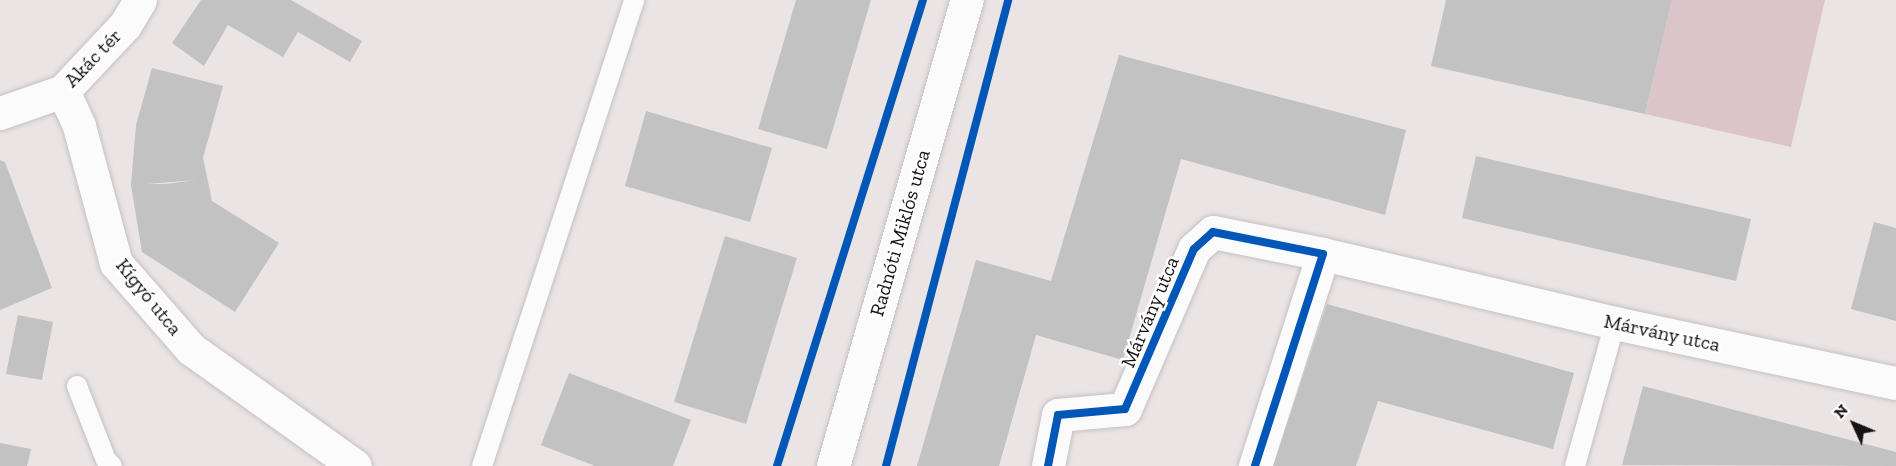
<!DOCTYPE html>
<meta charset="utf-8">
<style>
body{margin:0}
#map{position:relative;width:1896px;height:466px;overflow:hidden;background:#eae4e5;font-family:"Zilla Slab",serif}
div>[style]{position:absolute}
.green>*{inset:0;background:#dcc5ca}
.building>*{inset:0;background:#c2c2c2}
.roads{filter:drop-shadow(0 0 2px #c6c1c2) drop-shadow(0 0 2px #c6c1c2)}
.lane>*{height:20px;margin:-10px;padding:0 10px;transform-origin:10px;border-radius:10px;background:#fcfbfb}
.street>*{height:33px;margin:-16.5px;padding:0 16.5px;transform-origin:16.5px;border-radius:16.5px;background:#fcfbfb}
.secondary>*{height:33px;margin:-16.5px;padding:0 16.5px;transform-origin:16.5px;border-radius:16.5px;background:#fcfbfb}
.cycleway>*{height:8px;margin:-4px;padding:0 4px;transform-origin:4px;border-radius:4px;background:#0057b8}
span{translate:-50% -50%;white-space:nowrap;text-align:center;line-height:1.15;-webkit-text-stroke:5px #fff;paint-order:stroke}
.street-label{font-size:20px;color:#161213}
.north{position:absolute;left:1824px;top:394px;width:60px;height:60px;-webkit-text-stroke:4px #fff;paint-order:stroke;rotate:314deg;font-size:16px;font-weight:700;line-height:24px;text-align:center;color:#161213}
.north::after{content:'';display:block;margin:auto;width:21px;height:27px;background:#161213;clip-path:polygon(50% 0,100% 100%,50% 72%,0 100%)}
</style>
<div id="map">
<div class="green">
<i style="clip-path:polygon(1672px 0,1825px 0,1791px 147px,1645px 114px)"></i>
</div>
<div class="building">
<i style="clip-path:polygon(201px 0,291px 0,362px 41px,350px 62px,298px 32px,283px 57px,228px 25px,204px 66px,172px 43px)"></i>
<i style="clip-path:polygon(796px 0,871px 0,827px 149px,758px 129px)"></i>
<i style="clip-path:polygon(1446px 0,1672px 0,1645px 114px,1431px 66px)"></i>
<i style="clip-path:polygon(1119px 55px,1406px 130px,1385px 215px,1181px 159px,1123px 360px,1036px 335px,999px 466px,917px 466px,976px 260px,1051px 281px)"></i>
<i style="clip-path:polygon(evenodd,152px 68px,223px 86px,203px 158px,212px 201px,279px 243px,235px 312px,142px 252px,131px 185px,136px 125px,152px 68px,197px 180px,166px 184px,147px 184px,197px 180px)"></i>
<i style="clip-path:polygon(646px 111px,772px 148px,750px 222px,625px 186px)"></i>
<i style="clip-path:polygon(1476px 156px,1751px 219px,1736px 281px,1462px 218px)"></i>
<i style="clip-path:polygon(0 160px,5px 162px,52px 288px,0 310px)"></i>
<i style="clip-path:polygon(1874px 222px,1896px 228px,1896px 321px,1851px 309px)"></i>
<i style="clip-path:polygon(725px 236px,797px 258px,746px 424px,674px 402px)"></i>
<i style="clip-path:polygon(1327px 304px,1574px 373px,1553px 449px,1378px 401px,1356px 466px,1273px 466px)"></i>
<i style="clip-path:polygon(18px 315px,53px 322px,42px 380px,6px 374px)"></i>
<i style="clip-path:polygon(569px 373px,691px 420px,673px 466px,595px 466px,541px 445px)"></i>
<i style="clip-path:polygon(1643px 386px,1896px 452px,1896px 466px,1622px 465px)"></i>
<i style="clip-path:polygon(0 443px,31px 449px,27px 466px,0 466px)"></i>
</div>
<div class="roads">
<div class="lane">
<i style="left:77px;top:386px;width:79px;rotate:68.6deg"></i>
<i style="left:106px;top:460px;width:8px;rotate:45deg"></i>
<i style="left:482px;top:466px;width:490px;rotate:-71.9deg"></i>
<i style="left:1575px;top:466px;width:148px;rotate:-74.4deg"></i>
</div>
<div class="street">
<i style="left:63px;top:91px;width:38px;rotate:65deg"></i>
<i style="left:79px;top:126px;width:142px;rotate:74.9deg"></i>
<i style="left:116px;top:263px;width:114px;rotate:48.9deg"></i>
<i style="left:191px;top:349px;width:201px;rotate:35.5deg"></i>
<i style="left:0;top:113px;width:67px;rotate:-19.2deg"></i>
<i style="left:63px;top:91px;width:91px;rotate:-46.8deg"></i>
<i style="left:125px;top:25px;width:29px;rotate:-59deg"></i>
<i style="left:1323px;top:254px;width:300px;rotate:13.3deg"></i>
<i style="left:1615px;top:323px;width:287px;rotate:12.1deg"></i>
<i style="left:1048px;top:466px;width:52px;rotate:-78.9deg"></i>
<i style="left:1058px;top:415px;width:67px;rotate:-5.1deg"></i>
<i style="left:1125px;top:409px;width:174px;rotate:-66.7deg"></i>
<i style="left:1194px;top:249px;width:25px;rotate:-42deg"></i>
<i style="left:1213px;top:232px;width:112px;rotate:11.3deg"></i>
<i style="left:1323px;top:254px;width:223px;rotate:107.8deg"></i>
</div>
<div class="secondary">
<i style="left:833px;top:466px;width:485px;rotate:-74deg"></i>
</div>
</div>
<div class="cycleway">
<i style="left:777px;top:466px;width:488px;rotate:-72.6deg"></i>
<i style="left:886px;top:466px;width:482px;rotate:-75.3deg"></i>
<i style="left:1048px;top:466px;width:52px;rotate:-78.9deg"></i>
<i style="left:1058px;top:415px;width:67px;rotate:-5.1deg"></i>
<i style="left:1125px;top:409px;width:174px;rotate:-66.7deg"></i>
<i style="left:1194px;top:249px;width:25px;rotate:-42deg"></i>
<i style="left:1213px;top:232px;width:112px;rotate:11.3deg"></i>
<i style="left:1323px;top:254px;width:223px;rotate:107.8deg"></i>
</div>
<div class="street-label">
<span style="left:93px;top:58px;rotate:-46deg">Akác tér</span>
<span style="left:900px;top:233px;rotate:-74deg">Radnóti Miklós utca</span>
<span style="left:149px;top:297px;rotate:51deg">Kígyó utca</span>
<span style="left:1150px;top:312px;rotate:-67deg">Márvány utca</span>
<span style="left:1662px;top:333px;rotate:12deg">Márvány utca</span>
</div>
<div class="north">N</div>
</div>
